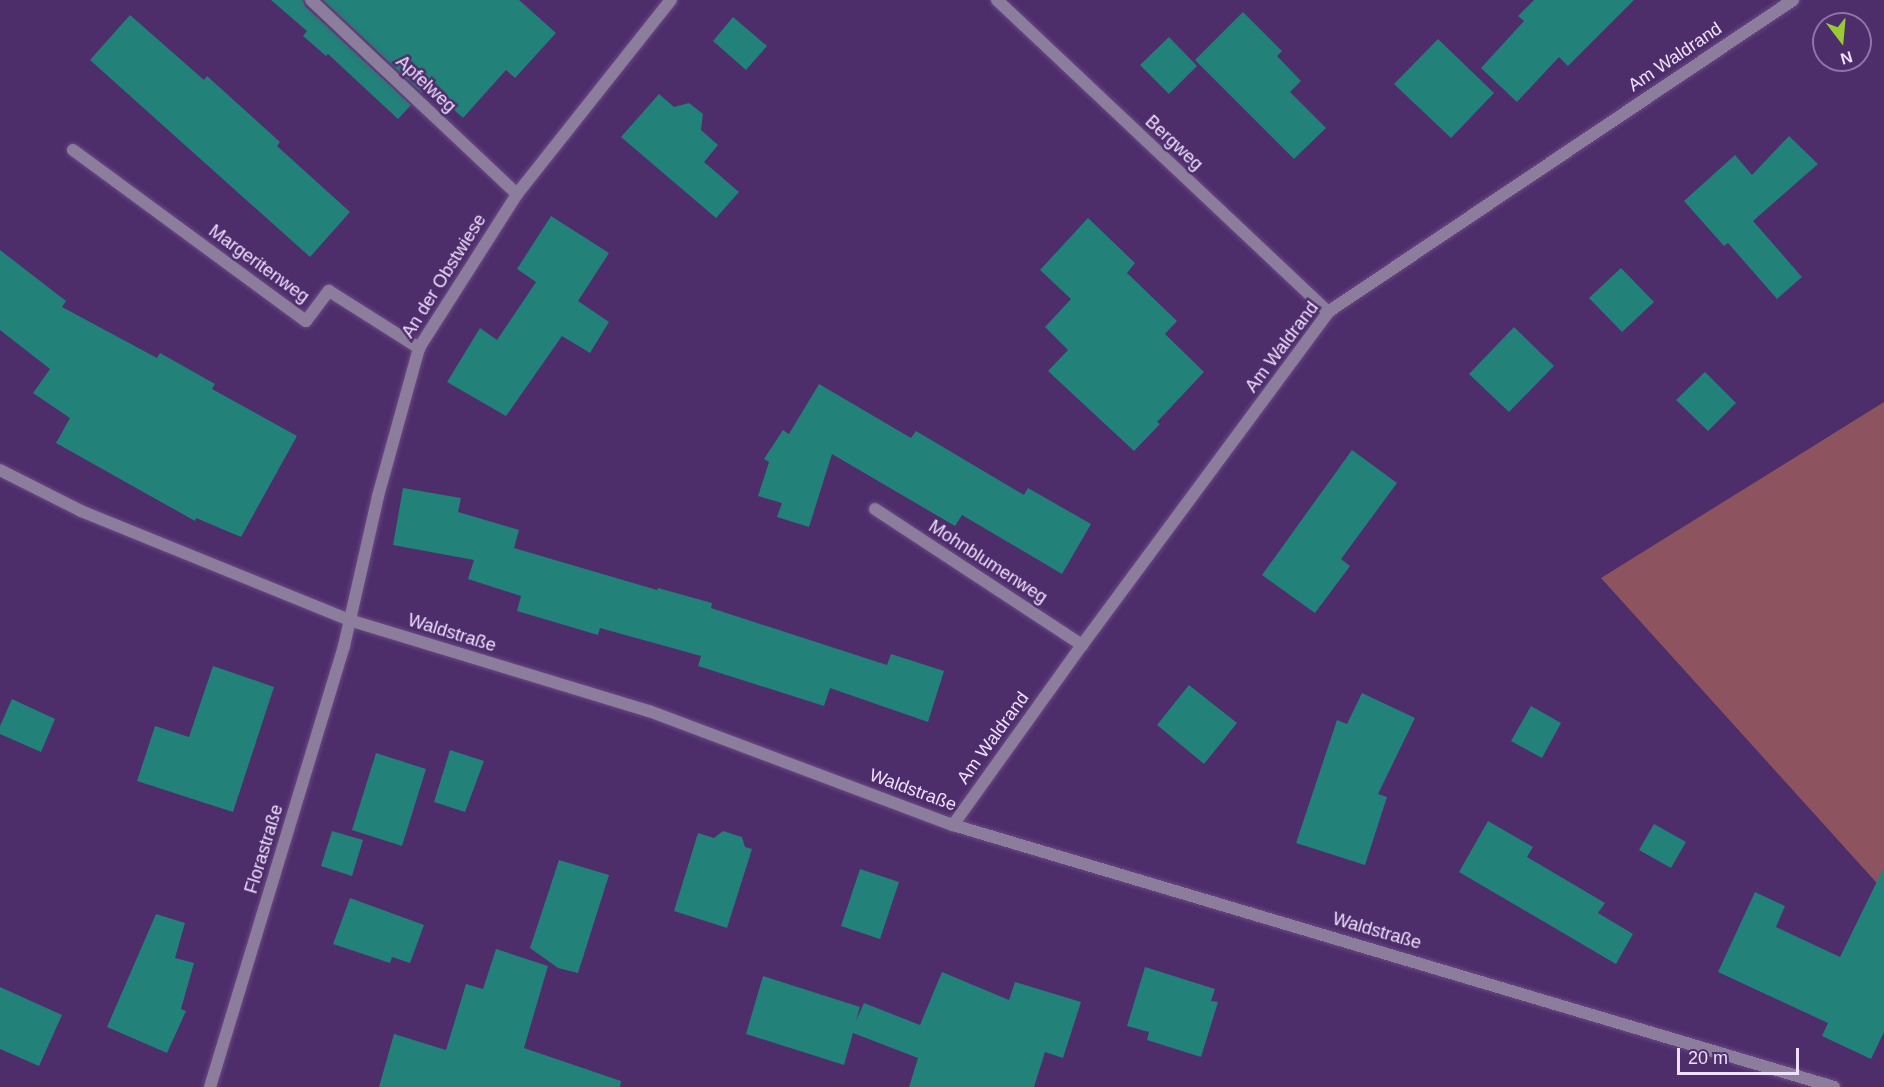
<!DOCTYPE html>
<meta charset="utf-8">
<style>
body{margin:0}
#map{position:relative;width:1884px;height:1087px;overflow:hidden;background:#4e2d6b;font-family:Helvetica,sans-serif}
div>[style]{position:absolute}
.green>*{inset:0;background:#8d535f}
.building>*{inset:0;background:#228179}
.roads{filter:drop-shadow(0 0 2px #684a83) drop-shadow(0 0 2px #684a83)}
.minor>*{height:12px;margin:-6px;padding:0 6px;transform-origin:6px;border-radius:6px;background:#8c7d9c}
span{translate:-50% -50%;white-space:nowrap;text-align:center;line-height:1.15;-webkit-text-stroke:5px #4e2d6b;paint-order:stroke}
.street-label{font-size:18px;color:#eee0fe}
.north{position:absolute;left:1812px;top:12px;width:60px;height:60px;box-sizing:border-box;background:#4e2d6b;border:2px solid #8e75a6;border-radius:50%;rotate:164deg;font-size:16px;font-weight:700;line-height:24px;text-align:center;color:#eee0fe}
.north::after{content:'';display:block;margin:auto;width:21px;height:27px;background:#99cb35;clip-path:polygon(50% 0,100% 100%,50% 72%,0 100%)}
.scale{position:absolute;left:1677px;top:1048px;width:122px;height:27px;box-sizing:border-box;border:3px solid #eee0fe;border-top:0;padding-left:8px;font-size:18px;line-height:21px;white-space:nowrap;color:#eee0fe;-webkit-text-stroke:4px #4e2d6b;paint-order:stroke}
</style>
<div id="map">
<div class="green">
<i style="clip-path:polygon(1884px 402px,1884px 891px,1601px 578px)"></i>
</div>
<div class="building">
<i style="clip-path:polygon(271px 0,303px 0,305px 6px,411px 105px,398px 119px,328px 54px,326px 56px,303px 36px,307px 31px)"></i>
<i style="clip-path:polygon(323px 0,519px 0,556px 33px,515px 78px,506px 70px,463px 118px,428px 86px,422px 93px)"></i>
<i style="clip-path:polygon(1534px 0,1634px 0,1568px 66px,1559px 57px,1517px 102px,1481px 68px,1524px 21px,1518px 16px)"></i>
<i style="clip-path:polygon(1243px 12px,1282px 51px,1277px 56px,1301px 81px,1290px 92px,1326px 128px,1294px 159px,1195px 60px)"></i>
<i style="clip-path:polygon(130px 15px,204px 80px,207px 76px,280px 142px,277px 146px,350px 212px,310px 257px,90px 60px)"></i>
<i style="clip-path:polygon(733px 17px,767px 46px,746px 70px,713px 41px)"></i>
<i style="clip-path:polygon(1169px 37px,1197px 66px,1169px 94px,1140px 65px)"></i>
<i style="clip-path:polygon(1438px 39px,1494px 93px,1451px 138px,1394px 84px)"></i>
<i style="clip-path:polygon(659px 94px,674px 107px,689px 103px,703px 114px,701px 130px,718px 145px,704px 162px,739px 192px,716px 218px,621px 137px)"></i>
<i style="clip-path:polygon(1789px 136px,1818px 164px,1753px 221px,1802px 277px,1777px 299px,1728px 243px,1724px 246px,1684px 201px,1735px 155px,1752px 175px)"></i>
<i style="clip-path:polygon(551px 216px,609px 253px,578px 301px,609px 322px,590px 353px,562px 336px,506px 416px,447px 382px,480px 328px,497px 340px,536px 282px,517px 269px)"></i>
<i style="clip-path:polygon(1088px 218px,1135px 263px,1127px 273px,1177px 321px,1165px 334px,1204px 372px,1157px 422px,1160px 424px,1134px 451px,1048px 371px,1068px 350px,1045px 327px,1071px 299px,1040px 270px)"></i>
<i style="clip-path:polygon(0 250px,66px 301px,62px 307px,157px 358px,160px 353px,215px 384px,212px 389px,297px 436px,241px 537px,196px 518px,195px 521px,56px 443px,70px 418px,33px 393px,50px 369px,0 330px)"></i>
<i style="clip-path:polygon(1621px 268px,1654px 302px,1622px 332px,1589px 298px)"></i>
<i style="clip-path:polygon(1514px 327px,1554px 366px,1509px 412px,1469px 374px)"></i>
<i style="clip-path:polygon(1705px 372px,1736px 403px,1708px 431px,1676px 400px)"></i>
<i style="clip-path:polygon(819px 384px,911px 438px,916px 431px,1024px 495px,1028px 488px,1091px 524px,1062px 574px,962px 515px,955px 526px,832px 454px,809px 527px,777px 517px,782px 503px,758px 496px,769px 462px,764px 459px,783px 430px,789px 434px)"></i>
<i style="clip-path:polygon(1352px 450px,1397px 483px,1341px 559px,1350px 566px,1315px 613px,1262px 575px)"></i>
<i style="clip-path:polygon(403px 488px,461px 498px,458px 512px,519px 530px,514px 548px,657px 590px,658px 588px,712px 603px,711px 608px,887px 665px,891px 654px,944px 671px,928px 722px,830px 688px,824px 706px,698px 666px,701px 656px,600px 628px,598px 635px,517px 611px,521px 596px,468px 579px,474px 560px,393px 545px)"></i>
<i style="clip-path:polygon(213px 666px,274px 687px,233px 812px,137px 781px,155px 726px,189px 737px)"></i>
<i style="clip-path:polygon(1189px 685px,1237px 723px,1204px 764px,1157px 725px)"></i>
<i style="clip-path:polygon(1362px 693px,1415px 718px,1378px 794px,1387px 797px,1365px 865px,1296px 843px,1337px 720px,1347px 724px)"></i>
<i style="clip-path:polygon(12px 699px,55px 719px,41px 752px,0 734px,0 726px)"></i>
<i style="clip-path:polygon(1531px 706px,1561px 723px,1542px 758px,1511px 741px)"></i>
<i style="clip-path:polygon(450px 750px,484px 761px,465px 812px,434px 802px)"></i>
<i style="clip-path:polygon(376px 753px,426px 769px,402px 846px,352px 830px)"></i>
<i style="clip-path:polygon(1488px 821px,1533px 847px,1527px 857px,1605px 903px,1598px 913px,1633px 934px,1616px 964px,1459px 872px)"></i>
<i style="clip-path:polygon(1654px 824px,1686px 842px,1671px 868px,1639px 850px)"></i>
<i style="clip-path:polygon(332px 831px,363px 840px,352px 876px,321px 866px)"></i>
<i style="clip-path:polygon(723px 831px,742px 837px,745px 847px,752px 849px,727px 928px,674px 911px,698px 833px,714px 838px)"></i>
<i style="clip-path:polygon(559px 860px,609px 875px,578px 973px,558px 968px,530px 948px)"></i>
<i style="clip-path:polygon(1884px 867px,1884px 1032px,1871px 1059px,1822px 1036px,1828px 1023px,1718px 972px,1755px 892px,1785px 906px,1776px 927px,1840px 957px)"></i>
<i style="clip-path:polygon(860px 869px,899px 882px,880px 939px,841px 926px)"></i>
<i style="clip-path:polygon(350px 898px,424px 925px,410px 963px,392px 957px,390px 963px,333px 944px)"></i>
<i style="clip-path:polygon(156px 914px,185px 923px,175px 958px,194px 963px,181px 1009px,186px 1011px,167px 1053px,107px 1027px)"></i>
<i style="clip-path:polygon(496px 949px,548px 966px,524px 1048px,621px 1081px,620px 1087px,379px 1087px,394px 1034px,446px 1050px,466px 984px,483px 989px)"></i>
<i style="clip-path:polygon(1145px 967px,1215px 989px,1211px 1001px,1218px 1002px,1201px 1057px,1147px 1040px,1149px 1032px,1127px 1026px)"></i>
<i style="clip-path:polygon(942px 972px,1009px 1000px,1015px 982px,1081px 1002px,1063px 1058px,1045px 1052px,1034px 1087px,909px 1087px,918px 1058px,853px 1033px,844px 1065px,746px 1034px,763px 976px,860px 1007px,856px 1021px,864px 1003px,920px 1025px)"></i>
<i style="clip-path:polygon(0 987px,62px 1015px,39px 1066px,0 1049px)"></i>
</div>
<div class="roads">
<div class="minor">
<i style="left:311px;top:0;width:283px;rotate:43.3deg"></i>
<i style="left:997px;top:0;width:455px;rotate:43.3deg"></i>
<i style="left:73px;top:150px;width:289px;rotate:36.3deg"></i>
<i style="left:306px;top:321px;width:38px;rotate:-53deg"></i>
<i style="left:329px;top:291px;width:107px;rotate:32.3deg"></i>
<i style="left:0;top:470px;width:91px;rotate:26.8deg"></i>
<i style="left:81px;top:511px;width:289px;rotate:22.1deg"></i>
<i style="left:349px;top:620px;width:313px;rotate:16.9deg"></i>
<i style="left:649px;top:711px;width:325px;rotate:20.6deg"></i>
<i style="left:953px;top:825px;width:919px;rotate:16.56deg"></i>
<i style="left:875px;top:509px;width:248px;rotate:33.3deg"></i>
<i style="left:953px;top:825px;width:221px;rotate:-54.4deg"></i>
<i style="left:1082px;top:645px;width:414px;rotate:-53.5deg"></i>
<i style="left:1328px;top:312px;width:560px;rotate:-33.86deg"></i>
<i style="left:210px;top:1087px;width:461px;rotate:-73.1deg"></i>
<i style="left:344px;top:646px;width:154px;rotate:-77.2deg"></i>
<i style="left:378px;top:496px;width:154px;rotate:-74.5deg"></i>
<i style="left:419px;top:348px;width:183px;rotate:-57.5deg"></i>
<i style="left:517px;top:194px;width:248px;rotate:-51.6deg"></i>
</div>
</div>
<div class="street-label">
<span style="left:1675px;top:57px;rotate:-34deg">Am Waldrand</span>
<span style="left:426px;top:84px;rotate:43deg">Apfelweg</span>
<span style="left:1174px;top:143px;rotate:43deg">Bergweg</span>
<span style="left:259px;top:264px;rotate:36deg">Margeritenweg</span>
<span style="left:444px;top:276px;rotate:-58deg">An der Obstwiese</span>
<span style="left:1282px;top:347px;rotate:-53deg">Am Waldrand</span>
<span style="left:988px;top:562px;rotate:33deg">Mohnblumenweg</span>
<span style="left:452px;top:633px;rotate:17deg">Waldstraße</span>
<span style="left:993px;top:738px;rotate:-54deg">Am Waldrand</span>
<span style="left:913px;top:790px;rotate:20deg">Waldstraße</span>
<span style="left:264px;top:849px;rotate:-73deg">Florastraße</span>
<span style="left:1377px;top:931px;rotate:16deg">Waldstraße</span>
</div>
<div class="north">N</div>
<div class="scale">20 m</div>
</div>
